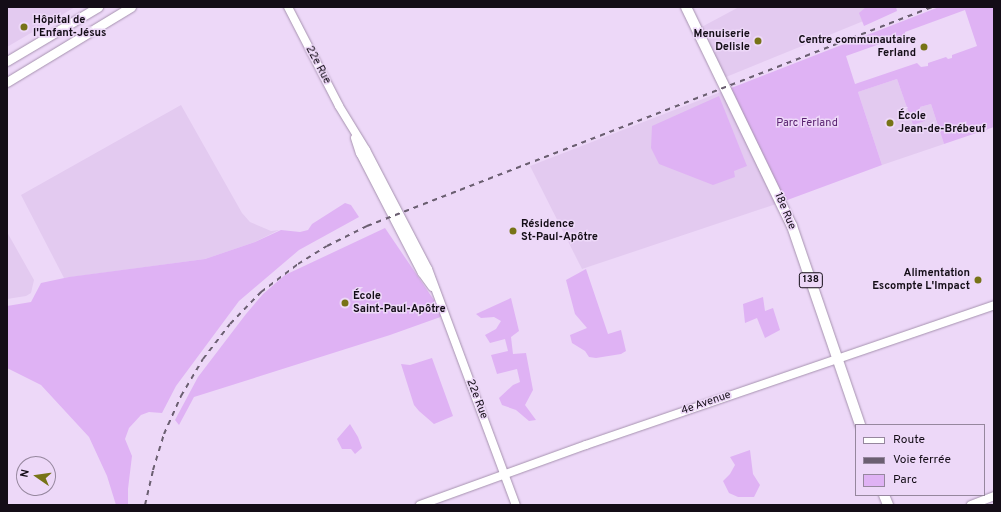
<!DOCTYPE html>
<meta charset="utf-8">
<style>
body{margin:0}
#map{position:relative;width:1001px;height:512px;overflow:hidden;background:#edd8f8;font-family:Overpass,sans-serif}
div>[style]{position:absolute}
.built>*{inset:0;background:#e3caf0}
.green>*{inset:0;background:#dfb2f4}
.roads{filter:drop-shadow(0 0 1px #a692af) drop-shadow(0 0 1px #a692af)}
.tertiary>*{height:8px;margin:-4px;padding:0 4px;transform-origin:4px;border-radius:4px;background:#fff}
.secondary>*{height:9px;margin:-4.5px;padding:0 4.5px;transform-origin:4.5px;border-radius:4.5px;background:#fff}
.primary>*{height:10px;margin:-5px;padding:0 5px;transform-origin:5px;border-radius:5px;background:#fff}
.rail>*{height:2px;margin-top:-1px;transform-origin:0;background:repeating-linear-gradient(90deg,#6b5f71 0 5px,transparent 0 10px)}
.dots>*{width:11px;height:11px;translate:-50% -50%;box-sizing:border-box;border:2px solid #edd8f8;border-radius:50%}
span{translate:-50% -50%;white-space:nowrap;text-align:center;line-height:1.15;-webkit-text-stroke:3px #edd8f8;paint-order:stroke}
.shield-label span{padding:1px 3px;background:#edd8f8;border:1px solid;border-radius:3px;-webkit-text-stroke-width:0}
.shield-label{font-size:10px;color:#140d17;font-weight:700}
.poi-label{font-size:11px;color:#140d17;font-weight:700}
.left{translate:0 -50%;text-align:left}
.right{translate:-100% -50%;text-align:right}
.street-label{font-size:11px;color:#140d17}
.park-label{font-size:11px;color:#592170}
.frame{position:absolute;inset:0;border:8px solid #140d17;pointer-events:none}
.legend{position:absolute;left:855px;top:424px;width:130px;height:72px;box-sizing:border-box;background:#edd8f8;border:1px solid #96879e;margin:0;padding:5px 7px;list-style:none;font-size:12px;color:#140d17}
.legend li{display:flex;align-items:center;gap:8px;height:20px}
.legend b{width:20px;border:1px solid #96879e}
.north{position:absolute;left:16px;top:456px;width:40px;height:40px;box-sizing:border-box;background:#edd8f8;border:1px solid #96879e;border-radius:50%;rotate:283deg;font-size:11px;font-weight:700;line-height:16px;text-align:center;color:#140d17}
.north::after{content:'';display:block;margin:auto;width:14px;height:18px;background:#777317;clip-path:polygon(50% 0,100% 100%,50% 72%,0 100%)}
</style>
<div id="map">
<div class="built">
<i style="clip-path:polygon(7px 7px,75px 7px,7px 47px)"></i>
<i style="clip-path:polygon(739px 7px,898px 7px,721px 79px,696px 30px)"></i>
<i style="clip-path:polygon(897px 79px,913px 125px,925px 121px,920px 107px,931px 104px,944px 144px,882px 165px,858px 92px)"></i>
<i style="clip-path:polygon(726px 90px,782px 202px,582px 269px,530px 166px)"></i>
<i style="clip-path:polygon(181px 105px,242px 213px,250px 222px,271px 231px,279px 230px,255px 242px,205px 259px,64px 278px,21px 195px)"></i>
<i style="clip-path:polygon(7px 232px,34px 280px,31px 293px,26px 296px,7px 299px)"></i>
</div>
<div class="green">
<i style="clip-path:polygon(866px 7px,896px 7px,897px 11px,864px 26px,859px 13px)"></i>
<i style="clip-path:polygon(evenodd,939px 7px,994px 7px,994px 127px,944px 144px,931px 104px,920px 107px,925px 121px,913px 125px,897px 79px,858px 92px,882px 165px,782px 202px,726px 90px,939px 7px,965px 10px,977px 46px,952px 55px,952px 58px,948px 59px,946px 57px,928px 63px,928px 66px,921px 67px,917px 63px,855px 84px,846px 56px,905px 35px,905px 32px,965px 10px)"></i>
<i style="clip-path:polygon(719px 96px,747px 166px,734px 171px,735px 177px,713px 185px,659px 164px,651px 148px,652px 126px)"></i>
<i style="clip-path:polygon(345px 203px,351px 205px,359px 217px,299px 250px,239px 301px,176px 386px,162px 413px,149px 412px,141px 415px,129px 428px,125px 439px,132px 456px,128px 489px,128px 505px,116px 505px,107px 476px,89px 437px,41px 385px,7px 368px,7px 306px,31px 302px,41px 283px,69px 277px,205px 259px,255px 242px,281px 230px,300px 232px,308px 230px,312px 224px)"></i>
<i style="clip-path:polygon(385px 228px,442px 312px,446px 315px,390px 335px,194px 397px,179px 425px,175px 420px,198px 377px,246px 314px,263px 294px,285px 275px)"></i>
<i style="clip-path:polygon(586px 269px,608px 334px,621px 330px,626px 351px,621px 354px,596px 358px,589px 357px,585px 351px,572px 343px,570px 335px,587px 328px,575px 314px,566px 280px)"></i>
<i style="clip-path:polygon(763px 297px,765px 311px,773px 308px,780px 330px,765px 338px,757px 318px,745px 323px,743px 304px)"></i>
<i style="clip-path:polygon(511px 298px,519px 331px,511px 337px,513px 354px,526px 353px,533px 390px,525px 405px,536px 420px,529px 421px,516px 410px,502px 405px,499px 398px,513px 385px,520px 382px,517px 369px,497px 374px,491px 355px,508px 351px,505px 339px,490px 343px,485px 335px,496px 329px,501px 321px,494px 317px,481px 318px,476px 314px)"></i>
<i style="clip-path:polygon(432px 358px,453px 416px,434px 424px,419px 411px,414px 405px,401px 364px,410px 365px)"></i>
<i style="clip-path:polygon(350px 424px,358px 437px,362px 448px,355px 454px,351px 449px,342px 449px,337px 439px)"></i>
<i style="clip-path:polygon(750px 450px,753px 474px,760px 485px,754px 497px,738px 497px,729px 493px,723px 481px,730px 474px,735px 465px,730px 457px)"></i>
</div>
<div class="roads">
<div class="tertiary">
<i style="left:288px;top:7px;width:111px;rotate:62.7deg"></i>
<i style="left:339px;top:106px;width:52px;rotate:58.5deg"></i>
<i style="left:366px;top:150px;width:134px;rotate:62.5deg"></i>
<i style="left:428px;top:269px;width:252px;rotate:69.6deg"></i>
<i style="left:355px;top:138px;width:16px;rotate:72deg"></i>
<i style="left:360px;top:153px;width:135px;rotate:62.7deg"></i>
<i style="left:422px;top:273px;width:17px;rotate:54deg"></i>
<i style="left:420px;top:505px;width:177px;rotate:-19.9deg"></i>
<i style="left:586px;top:445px;width:431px;rotate:-18.9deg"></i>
<i style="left:971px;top:505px;width:25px;rotate:-21deg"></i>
</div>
<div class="secondary">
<i style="left:7px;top:61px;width:106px;rotate:-30.7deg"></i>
<i style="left:7px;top:82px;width:145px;rotate:-31.2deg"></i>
</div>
<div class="primary">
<i style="left:686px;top:7px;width:243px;rotate:64.2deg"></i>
<i style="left:792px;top:226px;width:210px;rotate:71.1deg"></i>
<i style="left:884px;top:495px;width:11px;rotate:68deg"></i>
</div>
</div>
<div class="rail">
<i style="left:145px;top:505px;width:36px;rotate:-77deg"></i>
<i style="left:153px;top:470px;width:38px;rotate:-73deg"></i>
<i style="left:164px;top:434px;width:42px;rotate:-65.9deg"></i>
<i style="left:181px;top:396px;width:43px;rotate:-59.3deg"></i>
<i style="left:203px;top:359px;width:44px;rotate:-52.4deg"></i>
<i style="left:230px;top:324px;width:45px;rotate:-45.9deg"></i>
<i style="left:261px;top:292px;width:46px;rotate:-37.1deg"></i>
<i style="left:298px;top:264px;width:34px;rotate:-32deg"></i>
<i style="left:327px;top:246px;width:45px;rotate:-26.6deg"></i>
<i style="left:367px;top:226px;width:606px;rotate:-21.19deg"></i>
</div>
<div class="dots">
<i style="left:24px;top:27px;background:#777317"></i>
<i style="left:758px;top:41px;background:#777317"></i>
<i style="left:924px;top:47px;background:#777317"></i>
<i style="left:890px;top:123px;background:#777317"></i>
<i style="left:513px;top:231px;background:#777317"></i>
<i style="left:978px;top:280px;background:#777317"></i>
<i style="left:345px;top:303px;background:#777317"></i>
</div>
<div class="shield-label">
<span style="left:811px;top:280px">138</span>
</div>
<div class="poi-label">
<span class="left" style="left:33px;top:27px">Hôpital de<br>l'Enfant-Jésus</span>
<span class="right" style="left:750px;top:41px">Menuiserie<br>Delisle</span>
<span class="right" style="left:916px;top:47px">Centre communautaire<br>Ferland</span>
<span class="left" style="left:898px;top:123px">École<br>Jean-de-Brébeuf</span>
<span class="left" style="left:521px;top:231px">Résidence<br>St-Paul-Apôtre</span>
<span class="right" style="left:970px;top:280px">Alimentation<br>Escompte L'Impact</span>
<span class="left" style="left:353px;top:303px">École<br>Saint-Paul-Apôtre</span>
</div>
<div class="street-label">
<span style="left:318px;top:65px;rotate:62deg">22e Rue</span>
<span style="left:785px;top:211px;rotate:67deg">18e Rue</span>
<span style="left:477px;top:399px;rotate:69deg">22e Rue</span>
<span style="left:706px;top:403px;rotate:-19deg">4e Avenue</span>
</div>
<div class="park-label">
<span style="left:807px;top:123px">Parc Ferland</span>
</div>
<div class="frame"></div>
<ul class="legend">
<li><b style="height:5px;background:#fff"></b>Route</li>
<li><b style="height:5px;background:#6b5f71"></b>Voie ferrée</li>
<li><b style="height:11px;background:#dfb2f4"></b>Parc</li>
</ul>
<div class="north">N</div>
</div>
